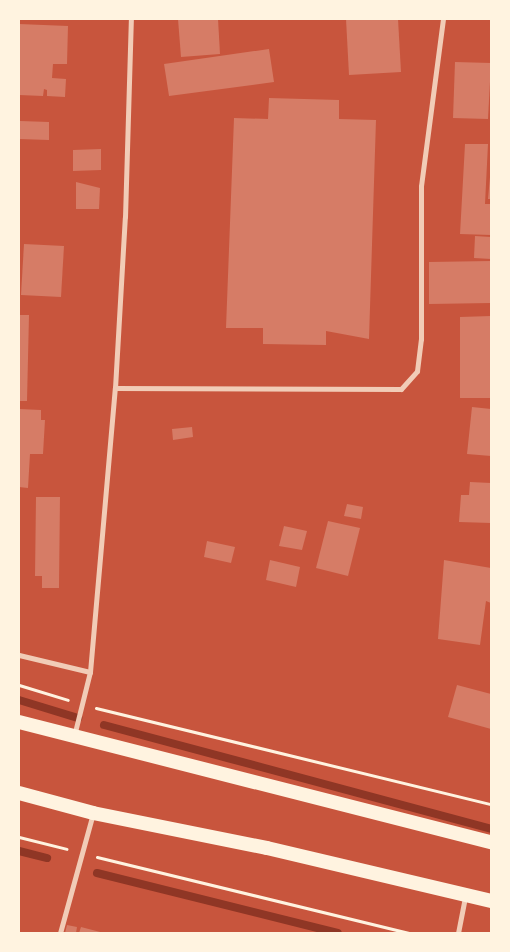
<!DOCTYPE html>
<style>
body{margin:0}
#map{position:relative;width:510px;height:952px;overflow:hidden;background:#c8553d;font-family:Roboto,sans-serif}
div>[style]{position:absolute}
.stream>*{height:8px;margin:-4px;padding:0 4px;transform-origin:4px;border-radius:4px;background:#8f3625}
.building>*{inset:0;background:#d67c66}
.path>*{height:3px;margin:-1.5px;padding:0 1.5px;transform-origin:1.5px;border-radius:1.5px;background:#fff3e0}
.minor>*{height:5px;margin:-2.5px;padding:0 2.5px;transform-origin:2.5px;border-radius:2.5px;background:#f1ccb7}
.trunk>*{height:14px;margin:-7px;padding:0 7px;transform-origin:7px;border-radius:7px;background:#fff3e0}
span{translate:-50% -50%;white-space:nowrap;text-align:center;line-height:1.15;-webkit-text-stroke:4px #fff3e0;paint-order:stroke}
.frame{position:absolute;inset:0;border:20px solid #fff3e0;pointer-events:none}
</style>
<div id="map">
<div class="stream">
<i style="left:19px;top:700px;width:62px;rotate:17deg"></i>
<i style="left:104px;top:725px;width:401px;rotate:15deg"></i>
<i style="left:19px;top:851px;width:29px;rotate:14deg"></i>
<i style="left:97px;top:873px;width:248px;rotate:14deg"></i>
</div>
<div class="building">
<i style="clip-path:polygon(178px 19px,218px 19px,220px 54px,181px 57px)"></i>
<i style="clip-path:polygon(346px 19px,398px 19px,401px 72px,349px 75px)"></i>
<i style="clip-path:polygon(19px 24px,68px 26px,67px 64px,53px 64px,52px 78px,66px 79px,65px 97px,47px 96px,47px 90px,44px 89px,43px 96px,19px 95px)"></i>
<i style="clip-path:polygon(269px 49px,274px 82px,169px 96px,164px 64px)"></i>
<i style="clip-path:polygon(455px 62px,491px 63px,488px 119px,453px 118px)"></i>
<i style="clip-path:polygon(269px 98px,339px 100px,339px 119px,376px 120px,369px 339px,326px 331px,326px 345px,263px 344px,263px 328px,226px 328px,234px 118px,268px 119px)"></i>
<i style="clip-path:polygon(20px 121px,49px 122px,49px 140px,19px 139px)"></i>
<i style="clip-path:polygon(465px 144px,488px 144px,485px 204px,491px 204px,491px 235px,460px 234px)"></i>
<i style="clip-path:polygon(101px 149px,101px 170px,73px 171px,73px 150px)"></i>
<i style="clip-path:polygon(490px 177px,491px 178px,491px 199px,488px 199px)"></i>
<i style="clip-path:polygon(76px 182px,100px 188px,99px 209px,76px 209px)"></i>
<i style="clip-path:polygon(475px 236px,491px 237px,491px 259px,474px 258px)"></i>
<i style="clip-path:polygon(24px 244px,64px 246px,61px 297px,21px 295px)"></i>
<i style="clip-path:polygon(491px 261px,491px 303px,429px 304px,429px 262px)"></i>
<i style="clip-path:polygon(19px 315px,29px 315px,27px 401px,19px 401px)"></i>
<i style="clip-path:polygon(491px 316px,491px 398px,460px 398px,460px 317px)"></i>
<i style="clip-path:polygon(472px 407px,491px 409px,491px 456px,467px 454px)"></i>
<i style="clip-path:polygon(19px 409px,41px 410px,41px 420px,45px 420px,43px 454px,30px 454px,28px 488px,19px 487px)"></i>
<i style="clip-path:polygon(192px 427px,193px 437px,173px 440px,172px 429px)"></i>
<i style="clip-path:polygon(470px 482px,491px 483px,491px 523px,459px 522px,461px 495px,469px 495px)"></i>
<i style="clip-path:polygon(36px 497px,60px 497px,59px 588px,42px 588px,42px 576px,35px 576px)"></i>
<i style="clip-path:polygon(347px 504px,363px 507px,361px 519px,344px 516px)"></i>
<i style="clip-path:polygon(328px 521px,360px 528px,348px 576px,316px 568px)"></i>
<i style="clip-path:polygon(284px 526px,307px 531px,302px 550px,279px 546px)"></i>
<i style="clip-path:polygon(207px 541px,235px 547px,231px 563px,204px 557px)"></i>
<i style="clip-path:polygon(270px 560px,300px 567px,296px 587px,266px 580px)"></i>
<i style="clip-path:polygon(444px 560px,491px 568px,491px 603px,486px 601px,480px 645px,438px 639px)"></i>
<i style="clip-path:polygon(457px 685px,491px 694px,491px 729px,448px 717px)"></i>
<i style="clip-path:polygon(67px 925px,77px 927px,76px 933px,65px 933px)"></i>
<i style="clip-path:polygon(81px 927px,104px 933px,79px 933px)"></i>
</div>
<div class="path">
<i style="left:19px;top:685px;width:51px;rotate:17deg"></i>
<i style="left:96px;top:708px;width:406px;rotate:13.7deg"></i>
<i style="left:19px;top:837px;width:49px;rotate:14deg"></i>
<i style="left:97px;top:857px;width:321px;rotate:13.7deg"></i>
</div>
<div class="minor">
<i style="left:115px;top:388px;width:286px;rotate:0.2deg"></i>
<i style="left:401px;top:389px;width:24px;rotate:-48deg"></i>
<i style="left:417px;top:371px;width:32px;rotate:-83deg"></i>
<i style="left:421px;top:339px;width:153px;rotate:-90deg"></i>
<i style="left:421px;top:186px;width:168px;rotate:-82.5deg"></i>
<i style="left:19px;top:655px;width:73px;rotate:13.5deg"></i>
<i style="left:74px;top:736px;width:66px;rotate:-76deg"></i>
<i style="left:90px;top:672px;width:285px;rotate:-85deg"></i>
<i style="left:115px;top:388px;width:171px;rotate:-86.7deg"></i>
<i style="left:125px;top:217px;width:198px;rotate:-88.3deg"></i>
<i style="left:60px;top:933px;width:124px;rotate:-74.6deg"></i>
<i style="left:458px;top:933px;width:37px;rotate:-79deg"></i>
</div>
<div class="trunk">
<i style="left:19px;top:722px;width:487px;rotate:14.3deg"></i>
<i style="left:19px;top:793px;width:77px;rotate:15.1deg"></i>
<i style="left:93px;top:813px;width:177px;rotate:11.4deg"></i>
<i style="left:267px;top:848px;width:230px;rotate:13.3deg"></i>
</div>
<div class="frame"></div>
</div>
